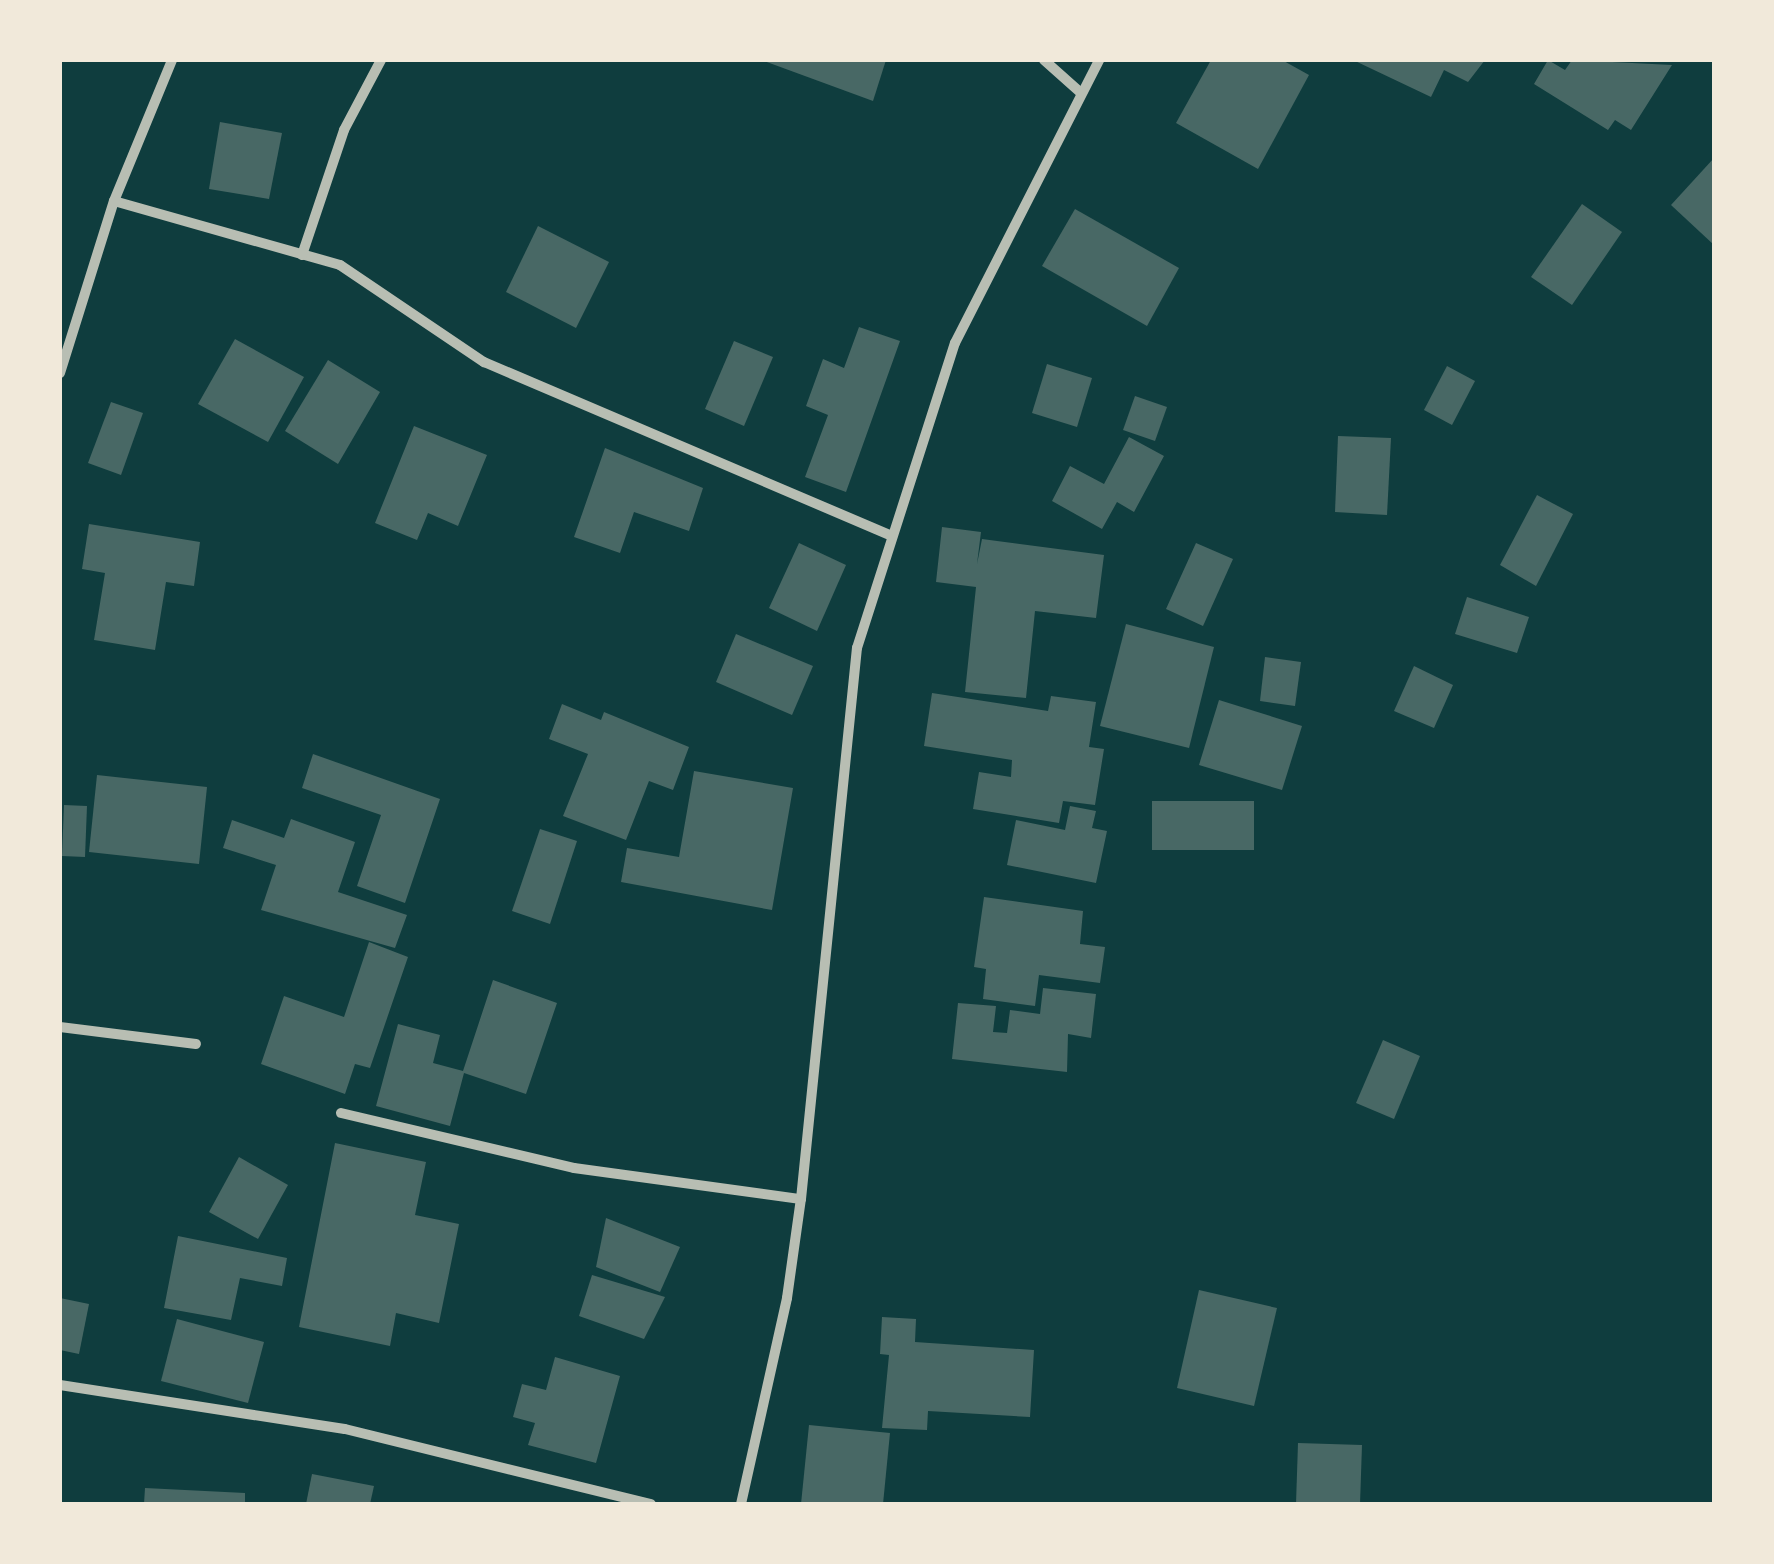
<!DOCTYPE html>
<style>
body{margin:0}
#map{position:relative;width:1774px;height:1564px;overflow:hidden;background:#0f3d3e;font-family:"Fira Sans Condensed",sans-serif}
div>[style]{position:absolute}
.building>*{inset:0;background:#486865}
.minor>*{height:10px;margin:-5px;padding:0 5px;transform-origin:5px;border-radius:5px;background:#b8beb3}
span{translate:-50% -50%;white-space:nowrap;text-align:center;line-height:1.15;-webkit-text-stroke:10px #f1e9da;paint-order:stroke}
.frame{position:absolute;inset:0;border:62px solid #f1e9da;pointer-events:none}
</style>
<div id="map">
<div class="building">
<i style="clip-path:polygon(761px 60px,886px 60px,873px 101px)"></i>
<i style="clip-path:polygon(1211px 60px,1282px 60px,1309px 75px,1258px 169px,1176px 123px)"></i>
<i style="clip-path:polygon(1353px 60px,1485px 60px,1468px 82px,1444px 70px,1431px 97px)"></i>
<i style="clip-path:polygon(1548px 60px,1565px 70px,1572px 60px,1672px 65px,1631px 130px,1615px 120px,1608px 130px,1534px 84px)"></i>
<i style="clip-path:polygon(220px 122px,282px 133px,269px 199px,209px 189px)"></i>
<i style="clip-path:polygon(1714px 158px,1714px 245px,1671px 205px)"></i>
<i style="clip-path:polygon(1582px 204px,1622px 232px,1572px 305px,1531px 277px)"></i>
<i style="clip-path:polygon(1075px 209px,1179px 268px,1147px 326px,1042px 266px)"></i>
<i style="clip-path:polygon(538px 226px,609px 262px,576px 328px,506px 292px)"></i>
<i style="clip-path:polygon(859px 327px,900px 341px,846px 492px,805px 477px,828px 415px,806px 406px,823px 359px,844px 368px)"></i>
<i style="clip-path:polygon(235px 339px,304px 377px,268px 442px,198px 404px)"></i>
<i style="clip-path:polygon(734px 341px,773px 357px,744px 426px,705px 409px)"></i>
<i style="clip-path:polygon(328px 360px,380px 392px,338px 464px,285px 431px)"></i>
<i style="clip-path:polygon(1047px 364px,1092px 378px,1077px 427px,1032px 413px)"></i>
<i style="clip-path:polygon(1447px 366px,1475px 381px,1452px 425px,1424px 410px)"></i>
<i style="clip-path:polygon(1135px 396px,1167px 407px,1155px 441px,1123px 430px)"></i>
<i style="clip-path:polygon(111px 402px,143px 413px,121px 475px,88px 463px)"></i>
<i style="clip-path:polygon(414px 426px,487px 455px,458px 526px,428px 513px,417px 540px,375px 523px)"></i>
<i style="clip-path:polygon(1338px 436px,1391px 438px,1387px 515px,1335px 512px)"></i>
<i style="clip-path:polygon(1129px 437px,1164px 456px,1134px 512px,1117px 502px,1102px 529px,1052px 501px,1070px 466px,1104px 484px)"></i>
<i style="clip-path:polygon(605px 448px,703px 488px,689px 531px,634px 512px,620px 553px,574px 537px)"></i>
<i style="clip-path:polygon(1537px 495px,1573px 514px,1536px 586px,1500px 565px)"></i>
<i style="clip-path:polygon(89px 524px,200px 542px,194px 586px,166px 582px,155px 650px,94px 640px,105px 573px,82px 569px)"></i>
<i style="clip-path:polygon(942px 527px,981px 532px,977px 564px,982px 539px,1104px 555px,1096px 618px,1035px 611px,1026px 698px,965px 692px,976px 587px,936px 582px)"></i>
<i style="clip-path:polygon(799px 543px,846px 565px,817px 631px,769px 608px)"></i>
<i style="clip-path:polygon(1196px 543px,1233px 559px,1203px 626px,1166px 609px)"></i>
<i style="clip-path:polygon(1467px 597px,1529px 617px,1517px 653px,1455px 634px)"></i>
<i style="clip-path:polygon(1126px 624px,1214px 647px,1189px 748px,1100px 726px)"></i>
<i style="clip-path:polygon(736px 634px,813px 666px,792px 715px,716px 682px)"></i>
<i style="clip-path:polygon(1265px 657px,1301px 662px,1295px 706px,1260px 701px)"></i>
<i style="clip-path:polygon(1414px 666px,1453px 685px,1434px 728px,1394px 711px)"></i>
<i style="clip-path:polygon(932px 693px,1048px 711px,1051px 696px,1096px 702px,1089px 747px,1104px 749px,1095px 805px,1063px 801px,1059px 823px,973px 809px,979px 772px,1011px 777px,1012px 760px,924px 746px)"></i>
<i style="clip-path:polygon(1219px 700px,1302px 726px,1282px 790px,1199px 765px)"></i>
<i style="clip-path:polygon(562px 704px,601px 720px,604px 712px,689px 747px,673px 790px,649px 781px,626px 840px,563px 816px,588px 754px,549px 739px)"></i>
<i style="clip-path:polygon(313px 754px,440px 799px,405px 903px,357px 886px,381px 815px,302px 788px)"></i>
<i style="clip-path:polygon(694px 771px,793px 788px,772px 910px,621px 882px,627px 848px,679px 857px)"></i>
<i style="clip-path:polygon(97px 775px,207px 787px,199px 864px,89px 852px)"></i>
<i style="clip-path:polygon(1152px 801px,1254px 801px,1254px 850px,1152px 850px)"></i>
<i style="clip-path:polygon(64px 805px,87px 806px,85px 857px,62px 856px)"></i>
<i style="clip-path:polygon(1070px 806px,1096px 811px,1092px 828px,1107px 831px,1096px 883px,1007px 865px,1016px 820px,1065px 830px)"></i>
<i style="clip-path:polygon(291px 819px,355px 842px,338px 892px,407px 915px,395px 948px,261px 910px,276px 865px,223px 848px,232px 820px,284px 838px)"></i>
<i style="clip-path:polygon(540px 829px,577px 841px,550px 924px,512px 911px)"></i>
<i style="clip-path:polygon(984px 897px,1083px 911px,1080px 944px,1105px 947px,1100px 983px,1039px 975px,1035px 1006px,983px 999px,986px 969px,974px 967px)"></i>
<i style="clip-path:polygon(369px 942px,408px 957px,370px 1068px,355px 1064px,345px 1094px,261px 1064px,284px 996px,344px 1017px)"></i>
<i style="clip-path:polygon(493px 980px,557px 1003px,526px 1094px,464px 1073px,450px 1126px,376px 1106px,398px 1024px,440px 1035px,433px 1063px,463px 1071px)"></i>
<i style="clip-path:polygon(1043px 988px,1096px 994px,1091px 1038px,1068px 1034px,1067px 1072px,952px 1059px,958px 1003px,996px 1006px,993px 1032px,1007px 1033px,1010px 1010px,1040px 1014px)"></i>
<i style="clip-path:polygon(1383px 1040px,1420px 1056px,1394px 1119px,1356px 1103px)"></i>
<i style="clip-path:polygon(335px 1143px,426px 1162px,415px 1215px,459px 1224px,439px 1323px,396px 1313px,390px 1346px,299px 1327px)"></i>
<i style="clip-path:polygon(239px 1157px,288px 1185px,258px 1239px,209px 1212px)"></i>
<i style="clip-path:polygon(606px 1218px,680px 1247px,660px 1292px,596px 1267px)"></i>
<i style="clip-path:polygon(178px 1236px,287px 1258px,282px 1286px,240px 1278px,231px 1320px,164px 1308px)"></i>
<i style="clip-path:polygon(592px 1275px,665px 1297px,644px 1339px,579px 1316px)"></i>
<i style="clip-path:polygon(1199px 1290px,1277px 1308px,1254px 1406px,1177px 1388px)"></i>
<i style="clip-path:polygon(60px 1298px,89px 1304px,79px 1354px,60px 1350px)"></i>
<i style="clip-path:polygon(882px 1317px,916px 1319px,915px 1342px,1034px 1350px,1030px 1417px,928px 1411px,927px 1430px,882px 1428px,889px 1355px,880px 1354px)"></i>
<i style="clip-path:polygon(177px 1319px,264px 1342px,248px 1403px,161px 1381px)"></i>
<i style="clip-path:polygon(555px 1357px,620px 1376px,596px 1463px,528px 1445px,535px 1423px,513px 1417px,522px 1384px,546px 1390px)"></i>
<i style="clip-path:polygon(809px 1425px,890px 1433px,883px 1504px,801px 1504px)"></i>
<i style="clip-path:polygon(1298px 1443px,1362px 1445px,1360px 1504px,1296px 1504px)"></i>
<i style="clip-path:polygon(312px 1474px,374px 1486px,370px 1504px,306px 1504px)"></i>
<i style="clip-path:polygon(145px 1488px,245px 1493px,245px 1504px,144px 1504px)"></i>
</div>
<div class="minor">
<i style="left:1044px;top:60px;width:50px;rotate:41.7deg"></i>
<i style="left:114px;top:201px;width:235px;rotate:15.8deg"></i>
<i style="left:340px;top:265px;width:174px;rotate:34deg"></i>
<i style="left:484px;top:362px;width:440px;rotate:23.1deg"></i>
<i style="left:302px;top:255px;width:132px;rotate:-71.4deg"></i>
<i style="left:344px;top:130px;width:79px;rotate:-62.1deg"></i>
<i style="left:60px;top:373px;width:180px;rotate:-72.6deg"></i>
<i style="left:114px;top:201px;width:152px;rotate:-67.6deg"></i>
<i style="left:60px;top:1027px;width:137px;rotate:7.1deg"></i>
<i style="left:341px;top:1113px;width:239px;rotate:13.3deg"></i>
<i style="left:574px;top:1168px;width:229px;rotate:7.8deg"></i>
<i style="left:60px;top:1385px;width:288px;rotate:8.8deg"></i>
<i style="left:345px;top:1429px;width:315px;rotate:13.8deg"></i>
<i style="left:741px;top:1504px;width:211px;rotate:-77.4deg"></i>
<i style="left:787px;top:1298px;width:100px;rotate:-82deg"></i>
<i style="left:801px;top:1199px;width:554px;rotate:-84.2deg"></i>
<i style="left:857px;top:648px;width:320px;rotate:-72.2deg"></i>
<i style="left:955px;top:343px;width:318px;rotate:-63deg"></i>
</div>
<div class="frame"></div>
</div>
